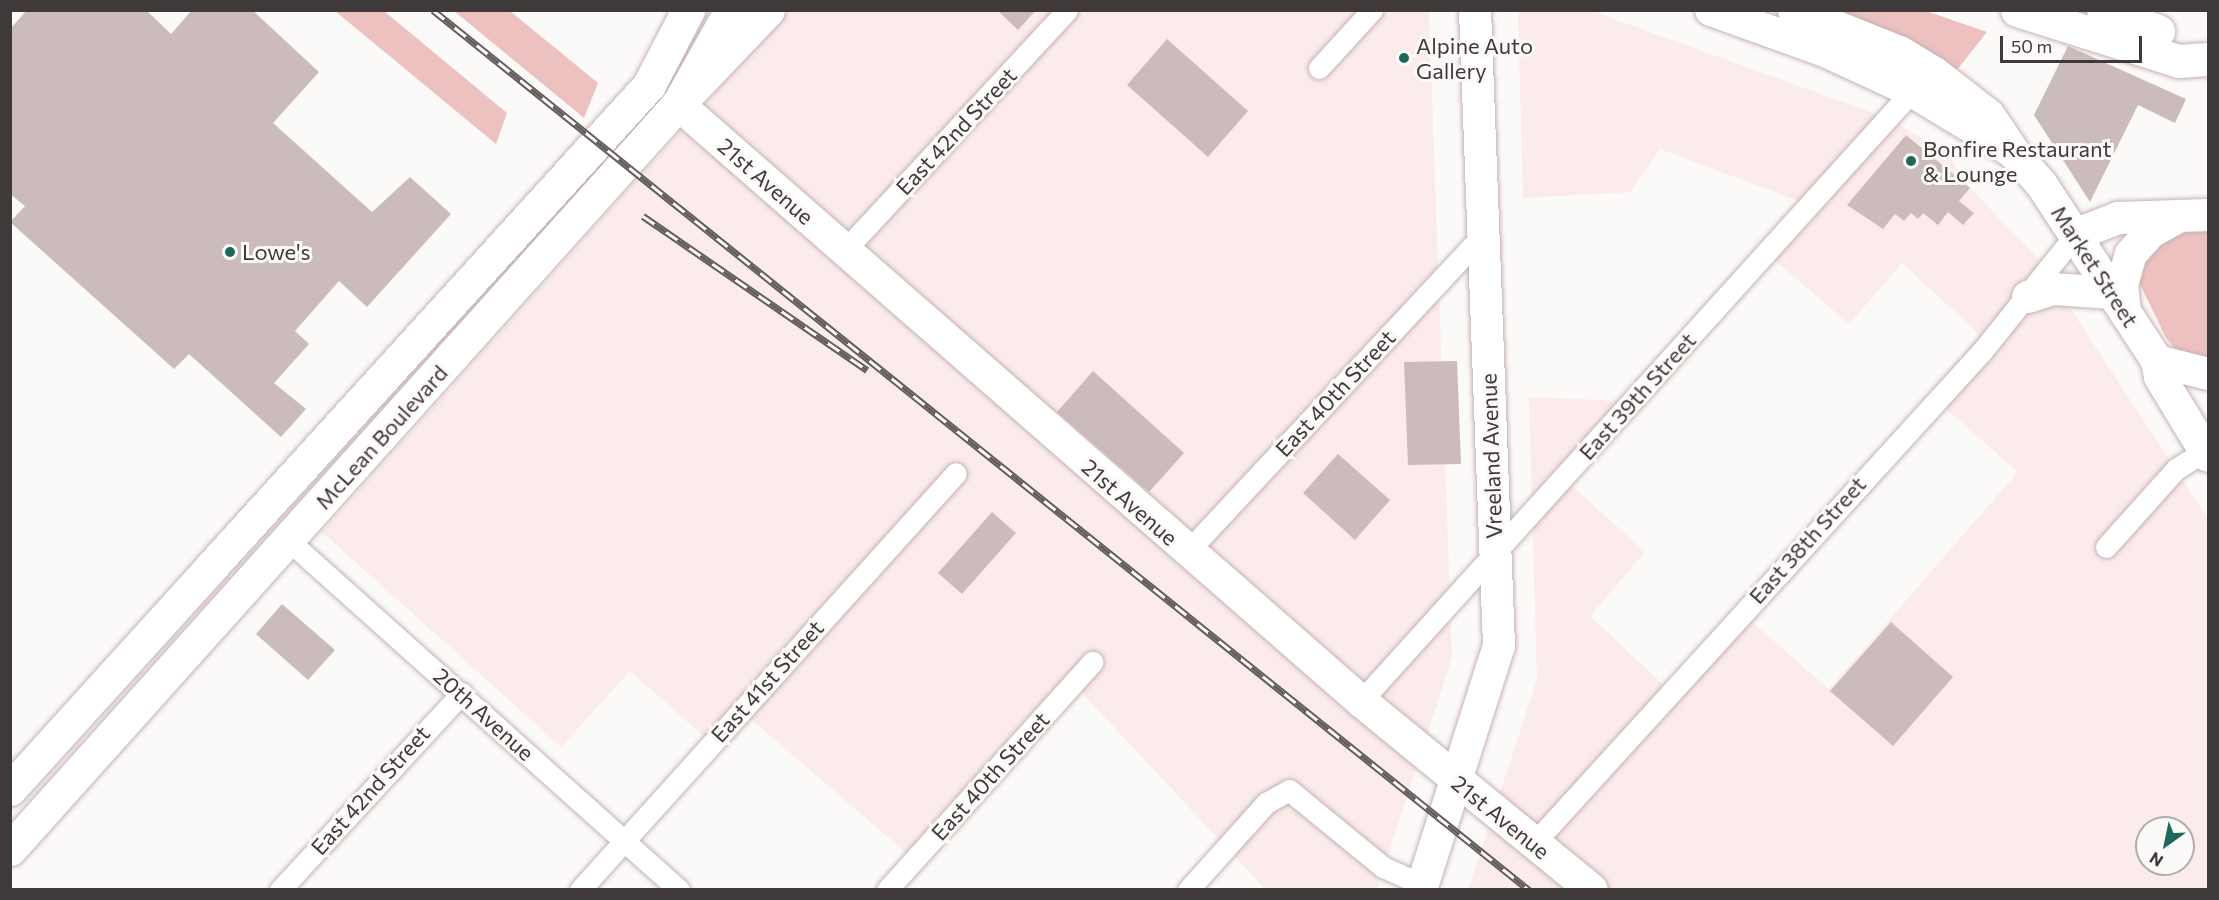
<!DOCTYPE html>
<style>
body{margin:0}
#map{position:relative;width:2219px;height:900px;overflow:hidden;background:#fcf9f9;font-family:Commissioner,sans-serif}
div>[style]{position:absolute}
.built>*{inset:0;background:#fbebeb}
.green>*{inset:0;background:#eec1c1}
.building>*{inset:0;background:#cbb}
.roads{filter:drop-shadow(0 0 2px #c4b2b2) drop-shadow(0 0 2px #c4b2b2)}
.street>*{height:21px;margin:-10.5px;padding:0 10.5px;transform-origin:10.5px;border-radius:10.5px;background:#fff}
.secondary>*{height:32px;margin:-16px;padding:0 16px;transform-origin:16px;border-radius:16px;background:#fff}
.primary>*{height:33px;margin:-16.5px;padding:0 16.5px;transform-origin:16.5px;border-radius:16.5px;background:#fff}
.highway>*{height:33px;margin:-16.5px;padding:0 16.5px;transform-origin:16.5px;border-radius:16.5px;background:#fff}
.rail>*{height:7px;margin-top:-3.5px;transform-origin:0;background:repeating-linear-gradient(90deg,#fcf9f9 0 14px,#635d5d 0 28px);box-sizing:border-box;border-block:2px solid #635d5d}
.dots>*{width:16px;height:16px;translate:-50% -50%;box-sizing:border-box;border:3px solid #fcf9f9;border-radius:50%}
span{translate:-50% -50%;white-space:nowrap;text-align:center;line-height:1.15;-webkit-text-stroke:6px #fcf9f9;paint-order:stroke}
.poi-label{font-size:22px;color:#403939}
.left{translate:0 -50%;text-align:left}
.street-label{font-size:22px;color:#403939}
.frame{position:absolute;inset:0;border:12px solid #403939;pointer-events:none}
.north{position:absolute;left:2135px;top:816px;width:60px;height:60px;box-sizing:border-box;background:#fcf9f9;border:2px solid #b1acac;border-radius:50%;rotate:213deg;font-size:16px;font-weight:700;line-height:24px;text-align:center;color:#403939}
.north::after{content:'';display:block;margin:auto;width:21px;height:27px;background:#20675b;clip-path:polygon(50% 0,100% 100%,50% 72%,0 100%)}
.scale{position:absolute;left:2000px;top:36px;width:142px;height:27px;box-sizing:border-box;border:3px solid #403939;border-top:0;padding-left:8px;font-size:18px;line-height:21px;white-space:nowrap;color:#403939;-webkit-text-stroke:4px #fcf9f9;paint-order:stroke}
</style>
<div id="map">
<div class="built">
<i style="clip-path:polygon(788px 11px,1429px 11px,1452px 657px,1377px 889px,1265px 889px,1071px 681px,912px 858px,738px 708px,708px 740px,630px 671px,561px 747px,322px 532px)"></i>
<i style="clip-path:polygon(evenodd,1518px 11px,1592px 11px,1890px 119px,1949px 156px,1969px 187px,2036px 256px,2208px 519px,2208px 889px,1468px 890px,1537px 680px,1529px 397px,1624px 401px,1559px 474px,1645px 552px,1590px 616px,1669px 690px,1739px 611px,1829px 689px,2018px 472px,1929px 394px,1980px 335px,1902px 263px,1849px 324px,1763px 250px,1804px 203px,1660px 149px,1630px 192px,1523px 198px,1518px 11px,2147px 828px,2183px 828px,2183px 864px,2147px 864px,2147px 828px)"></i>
</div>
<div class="green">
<i style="clip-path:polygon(335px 11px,384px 11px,507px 113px,496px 144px)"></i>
<i style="clip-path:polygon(454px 11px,510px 11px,598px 83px,584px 118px)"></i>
<i style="clip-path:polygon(1830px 11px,1926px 11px,1987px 32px,1953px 75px)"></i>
<i style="clip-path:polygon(2208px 231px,2208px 364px,2176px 350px,2166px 338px,2135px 274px,2138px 259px,2175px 233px)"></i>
</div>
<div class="building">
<i style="clip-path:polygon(27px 10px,146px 10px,171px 34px,192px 10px,252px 10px,319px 72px,273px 123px,372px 212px,410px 177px,451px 214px,367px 307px,339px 281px,295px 331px,309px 344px,274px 383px,306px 409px,281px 437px,189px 354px,174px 369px,10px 222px,25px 206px,10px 194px,10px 29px)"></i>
<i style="clip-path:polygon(997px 10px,1036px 10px,1018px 30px)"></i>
<i style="clip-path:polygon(1167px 39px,1248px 111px,1208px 157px,1127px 85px)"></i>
<i style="clip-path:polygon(2068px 46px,2186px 99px,2175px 123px,2138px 105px,2090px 202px,2034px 115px)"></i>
<i style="clip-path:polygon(1906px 135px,1970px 188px,1959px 201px,1974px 213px,1963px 225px,1948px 212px,1938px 225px,1923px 213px,1918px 219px,1911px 213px,1904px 221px,1895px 214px,1883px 229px,1847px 205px)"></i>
<i style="clip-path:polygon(1457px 361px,1461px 464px,1408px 465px,1404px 362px)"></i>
<i style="clip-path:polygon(1093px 371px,1184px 453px,1149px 492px,1057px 412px)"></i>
<i style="clip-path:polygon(1338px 454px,1390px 500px,1355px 540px,1303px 493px)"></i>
<i style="clip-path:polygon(992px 512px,1016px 533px,962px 594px,938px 573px)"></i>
<i style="clip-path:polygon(282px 604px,335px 650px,308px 680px,256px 634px)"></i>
<i style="clip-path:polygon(1891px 622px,1953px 677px,1893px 746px,1830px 691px)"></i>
</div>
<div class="roads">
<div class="street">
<i style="left:1319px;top:68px;width:79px;rotate:-47.6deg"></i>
<i style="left:845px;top:250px;width:327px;rotate:-47.2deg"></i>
<i style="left:288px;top:540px;width:525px;rotate:41.83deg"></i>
<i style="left:2106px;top:547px;width:105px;rotate:-48.1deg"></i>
<i style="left:2176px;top:469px;width:34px;rotate:-32deg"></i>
<i style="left:1188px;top:551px;width:432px;rotate:-47deg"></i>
<i style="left:1361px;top:701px;width:822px;rotate:-47.91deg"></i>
<i style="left:1534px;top:843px;width:667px;rotate:-47.67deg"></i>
<i style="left:1983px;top:350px;width:147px;rotate:-51.3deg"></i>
<i style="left:280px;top:890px;width:268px;rotate:-47.3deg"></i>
<i style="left:580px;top:890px;width:561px;rotate:-47.96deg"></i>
<i style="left:887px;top:890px;width:307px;rotate:-48deg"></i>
<i style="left:1188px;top:890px;width:117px;rotate:-48.1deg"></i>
<i style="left:1266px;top:803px;width:26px;rotate:-29deg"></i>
<i style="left:1289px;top:790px;width:122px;rotate:39.3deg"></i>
<i style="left:1383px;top:867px;width:44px;rotate:24.2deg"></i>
</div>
<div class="secondary">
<i style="left:1711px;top:10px;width:121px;rotate:19.8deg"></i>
<i style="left:1825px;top:51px;width:96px;rotate:24.7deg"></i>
<i style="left:1912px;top:91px;width:118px;rotate:31.1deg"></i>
<i style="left:2013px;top:152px;width:44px;rotate:48.7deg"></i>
<i style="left:2042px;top:185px;width:210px;rotate:56.8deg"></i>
<i style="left:2157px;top:361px;width:16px;rotate:79deg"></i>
<i style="left:2160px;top:377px;width:92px;rotate:58.7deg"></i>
<i style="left:678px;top:104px;width:907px;rotate:41.16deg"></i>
<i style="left:1361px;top:701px;width:298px;rotate:39.3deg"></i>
<i style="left:2075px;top:235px;width:46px;rotate:-21.6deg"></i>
<i style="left:2118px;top:218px;width:90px;rotate:-1.9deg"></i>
<i style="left:2028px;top:297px;width:26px;rotate:-18deg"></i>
<i style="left:2053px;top:289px;width:59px;rotate:3.9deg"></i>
<i style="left:2125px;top:312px;width:27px;rotate:-96deg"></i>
<i style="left:2122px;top:285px;width:32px;rotate:-74deg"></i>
<i style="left:2131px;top:254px;width:30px;rotate:-48deg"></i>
<i style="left:2151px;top:232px;width:29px;rotate:-29deg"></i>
<i style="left:2157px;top:361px;width:53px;rotate:14.3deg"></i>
<i style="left:1421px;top:890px;width:256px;rotate:-72.3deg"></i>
<i style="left:1499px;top:646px;width:636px;rotate:-92.16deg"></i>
</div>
<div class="primary">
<i style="left:10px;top:789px;width:301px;rotate:-47.8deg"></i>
<i style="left:10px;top:849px;width:1001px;rotate:-48.12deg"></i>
<i style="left:678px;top:104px;width:130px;rotate:-46.2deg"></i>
</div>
<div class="highway">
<i style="left:1794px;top:10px;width:113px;rotate:21.8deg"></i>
<i style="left:1899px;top:52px;width:41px;rotate:31deg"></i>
<i style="left:1934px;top:73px;width:68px;rotate:37.9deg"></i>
<i style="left:1988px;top:115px;width:45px;rotate:56deg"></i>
<i style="left:2017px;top:10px;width:170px;rotate:17.5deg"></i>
<i style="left:2179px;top:61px;width:29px;rotate:-4deg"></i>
<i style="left:2103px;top:10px;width:59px;rotate:20.9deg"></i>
<i style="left:678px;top:104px;width:108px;rotate:-60.6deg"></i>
<i style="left:212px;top:566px;width:650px;rotate:-47.74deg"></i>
<i style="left:649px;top:85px;width:85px;rotate:-62.5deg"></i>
</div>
</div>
<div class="rail">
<i style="left:433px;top:10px;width:1406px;rotate:38.76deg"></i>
<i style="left:643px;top:216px;width:272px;rotate:34.5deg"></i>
</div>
<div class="dots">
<i style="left:1404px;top:58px;background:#20675b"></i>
<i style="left:1911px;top:161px;background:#20675b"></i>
<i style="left:230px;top:252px;background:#20675b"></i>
</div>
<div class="poi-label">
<span class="left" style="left:1416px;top:58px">Alpine Auto<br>Gallery</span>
<span class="left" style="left:1923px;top:161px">Bonfire Restaurant<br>&amp; Lounge</span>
<span class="left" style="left:242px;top:252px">Lowe's</span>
</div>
<div class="street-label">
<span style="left:956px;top:131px;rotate:-47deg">East 42nd Street</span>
<span style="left:766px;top:181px;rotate:41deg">21st Avenue</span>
<span style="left:2095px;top:266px;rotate:57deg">Market Street</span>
<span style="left:1335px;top:393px;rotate:-47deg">East 40th Street</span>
<span style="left:1637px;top:396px;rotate:-48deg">East 39th Street</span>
<span style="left:381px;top:437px;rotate:-48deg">McLean Boulevard</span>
<span style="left:1491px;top:456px;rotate:-92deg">Vreeland Avenue</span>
<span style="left:1130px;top:502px;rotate:41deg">21st Avenue</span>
<span style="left:1807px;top:540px;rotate:-48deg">East 38th Street</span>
<span style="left:767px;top:681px;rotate:-48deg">East 41st Street</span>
<span style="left:484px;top:714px;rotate:42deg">20th Avenue</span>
<span style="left:990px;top:776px;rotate:-48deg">East 40th Street</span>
<span style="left:370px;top:790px;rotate:-48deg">East 42nd Street</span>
<span style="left:1501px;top:817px;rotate:39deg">21st Avenue</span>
</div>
<div class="frame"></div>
<div class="north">N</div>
<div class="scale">50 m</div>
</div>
